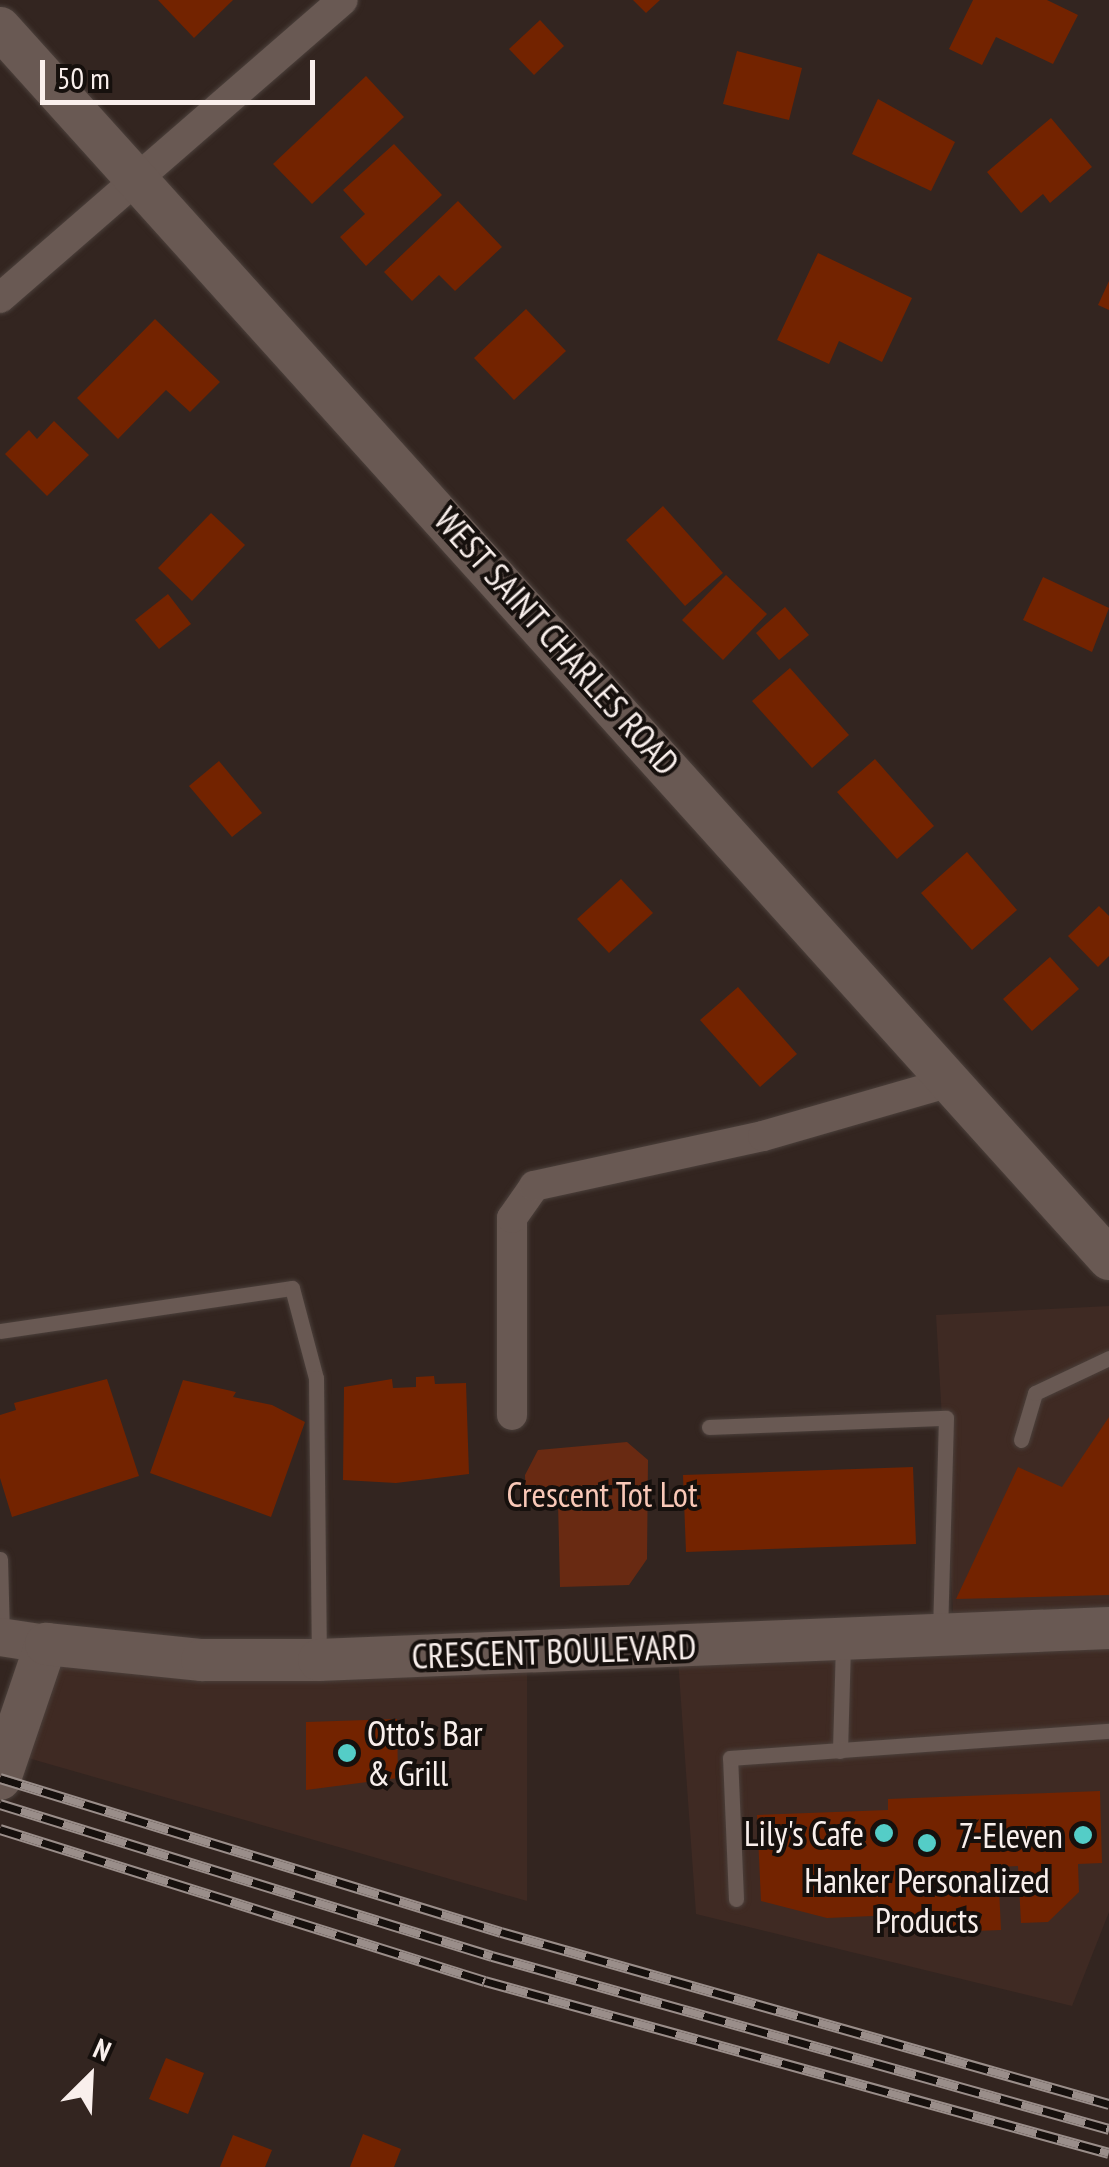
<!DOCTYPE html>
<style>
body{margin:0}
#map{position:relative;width:1109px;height:2167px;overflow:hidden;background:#332520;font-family:"PT Sans Narrow",sans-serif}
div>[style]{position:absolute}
.built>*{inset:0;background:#3f2a23}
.green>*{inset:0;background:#692a12}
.building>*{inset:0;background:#732300}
.roads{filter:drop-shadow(0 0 2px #4b403b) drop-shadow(0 0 2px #4b403b)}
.service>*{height:15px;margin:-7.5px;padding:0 7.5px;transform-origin:7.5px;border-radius:7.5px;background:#695953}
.minor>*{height:30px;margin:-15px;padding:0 15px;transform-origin:15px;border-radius:15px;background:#695953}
.tertiary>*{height:38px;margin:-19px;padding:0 19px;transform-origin:19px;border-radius:19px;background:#695953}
.secondary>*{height:42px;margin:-21px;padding:0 21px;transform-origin:21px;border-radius:21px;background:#695953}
.rail>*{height:11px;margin-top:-5.5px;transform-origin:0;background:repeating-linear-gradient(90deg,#16100d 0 22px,#9a8e8a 0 44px);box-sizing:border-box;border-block:2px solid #9a8e8a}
.dots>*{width:28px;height:28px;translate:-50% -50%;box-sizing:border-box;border:5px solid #16100d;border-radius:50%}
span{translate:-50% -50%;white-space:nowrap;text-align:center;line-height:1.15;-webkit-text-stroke:8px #16100d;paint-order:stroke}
.street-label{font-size:35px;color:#f9efec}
.park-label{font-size:35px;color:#f9c8b7}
.poi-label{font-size:35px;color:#f9efec}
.left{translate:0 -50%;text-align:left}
.right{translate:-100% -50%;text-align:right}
.north{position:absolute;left:40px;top:2027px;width:100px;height:100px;-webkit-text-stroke:8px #16100d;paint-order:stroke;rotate:24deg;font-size:28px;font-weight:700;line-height:40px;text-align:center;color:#f9efec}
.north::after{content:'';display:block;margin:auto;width:35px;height:45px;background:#f9efec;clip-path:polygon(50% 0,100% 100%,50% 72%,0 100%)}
.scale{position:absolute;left:40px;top:60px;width:275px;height:45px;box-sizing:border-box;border:5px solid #f9efec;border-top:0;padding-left:12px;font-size:30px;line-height:35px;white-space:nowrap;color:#f9efec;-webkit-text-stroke:8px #16100d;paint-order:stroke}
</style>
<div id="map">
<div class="built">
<i style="clip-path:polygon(1109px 1306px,1109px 1612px,954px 1628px,936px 1315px)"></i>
<i style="clip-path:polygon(1109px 1640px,1109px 1912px,1072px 2006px,696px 1914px,678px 1659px)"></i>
<i style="clip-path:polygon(53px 1660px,527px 1661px,527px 1901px,21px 1756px)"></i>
</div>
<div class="green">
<i style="clip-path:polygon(627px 1442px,648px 1460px,647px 1559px,629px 1585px,560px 1587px,558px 1502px,526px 1502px,525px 1475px,538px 1450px)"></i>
</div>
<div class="building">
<i style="clip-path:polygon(158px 0,233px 0,194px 38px)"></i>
<i style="clip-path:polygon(633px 0,660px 0,646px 13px)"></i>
<i style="clip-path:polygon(973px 0,1047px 0,1078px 15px,1053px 64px,996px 37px,982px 65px,949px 49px)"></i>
<i style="clip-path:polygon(540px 20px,564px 46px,534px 75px,509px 49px)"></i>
<i style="clip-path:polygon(737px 51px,802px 68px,789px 120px,723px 104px)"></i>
<i style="clip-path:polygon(366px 76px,404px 117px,312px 204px,273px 164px)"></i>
<i style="clip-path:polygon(878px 99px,955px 142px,931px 191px,852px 154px)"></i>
<i style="clip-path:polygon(1051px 118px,1092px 167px,1050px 203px,1043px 194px,1021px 213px,987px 172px)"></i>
<i style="clip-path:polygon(394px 144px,442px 195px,366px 266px,340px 237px,365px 214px,343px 190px)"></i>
<i style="clip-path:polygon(458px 201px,502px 247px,455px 291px,439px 275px,412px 301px,384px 272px)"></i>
<i style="clip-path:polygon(818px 253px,912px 298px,882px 362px,839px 341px,829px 364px,777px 340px)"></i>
<i style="clip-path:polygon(1109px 281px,1109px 310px,1098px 305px)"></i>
<i style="clip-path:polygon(526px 309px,566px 351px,514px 400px,474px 358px)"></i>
<i style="clip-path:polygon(155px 319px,220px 382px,190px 412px,166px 390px,118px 439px,77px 398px)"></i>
<i style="clip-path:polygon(54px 421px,89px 455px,47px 496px,5px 454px,29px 430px,37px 439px)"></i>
<i style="clip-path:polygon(663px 506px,723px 573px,685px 606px,626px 540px)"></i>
<i style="clip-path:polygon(211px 513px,245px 545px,192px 601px,158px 568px)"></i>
<i style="clip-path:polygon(726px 575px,767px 614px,723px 660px,682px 620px)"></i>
<i style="clip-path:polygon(1043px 577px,1109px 608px,1092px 652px,1023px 620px)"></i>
<i style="clip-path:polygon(168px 594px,191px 624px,159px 649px,135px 620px)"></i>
<i style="clip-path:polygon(785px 607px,809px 635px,779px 660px,756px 633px)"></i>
<i style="clip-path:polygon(790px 668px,849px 735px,812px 768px,752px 701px)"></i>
<i style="clip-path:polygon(875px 759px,934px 826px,897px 859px,837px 792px)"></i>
<i style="clip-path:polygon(219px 761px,262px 813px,232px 837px,189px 786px)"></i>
<i style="clip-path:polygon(967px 852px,1017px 910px,972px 950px,921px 893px)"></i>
<i style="clip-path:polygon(621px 879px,653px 913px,609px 953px,577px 919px)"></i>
<i style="clip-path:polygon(1099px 906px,1109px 916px,1109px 956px,1098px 967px,1068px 936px)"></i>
<i style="clip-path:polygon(1050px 957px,1079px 989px,1032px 1031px,1003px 999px)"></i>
<i style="clip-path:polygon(738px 987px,797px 1054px,760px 1087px,700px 1020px)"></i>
<i style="clip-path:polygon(434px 1376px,435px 1384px,466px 1383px,469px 1474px,396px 1483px,343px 1480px,344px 1387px,392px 1379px,393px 1388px,416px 1387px,416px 1377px)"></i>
<i style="clip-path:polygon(107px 1379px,139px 1476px,12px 1517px,0 1478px,0 1415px,16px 1410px,14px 1403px)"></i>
<i style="clip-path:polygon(183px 1380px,236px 1392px,233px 1397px,272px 1405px,305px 1422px,271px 1517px,150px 1473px)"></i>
<i style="clip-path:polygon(1109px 1417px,1109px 1595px,956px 1599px,1018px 1467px,1062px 1487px)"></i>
<i style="clip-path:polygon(913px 1467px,916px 1544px,686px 1552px,683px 1475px)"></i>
<i style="clip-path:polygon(397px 1719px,398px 1778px,306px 1790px,306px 1722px)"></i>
<i style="clip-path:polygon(1100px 1791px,1102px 1863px,1078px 1864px,1079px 1892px,1048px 1922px,1021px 1923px,1018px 1866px,998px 1867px,1001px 1930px,897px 1934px,896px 1915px,827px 1918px,761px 1901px,757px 1815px,888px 1810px,888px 1799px)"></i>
<i style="clip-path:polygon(166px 2058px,204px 2073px,188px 2114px,149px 2099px)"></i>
<i style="clip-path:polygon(363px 2134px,401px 2149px,394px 2167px,350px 2167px)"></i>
<i style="clip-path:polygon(233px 2135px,272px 2150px,265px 2167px,220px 2167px)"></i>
</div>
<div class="roads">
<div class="service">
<i style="left:0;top:1331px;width:295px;rotate:-8.4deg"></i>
<i style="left:292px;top:1288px;width:93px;rotate:75.1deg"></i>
<i style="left:316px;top:1378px;width:277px;rotate:89.4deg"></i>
<i style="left:709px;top:1427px;width:237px;rotate:-2.2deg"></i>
<i style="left:946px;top:1418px;width:216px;rotate:91.6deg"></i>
<i style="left:1021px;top:1440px;width:49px;rotate:-73.4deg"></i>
<i style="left:1035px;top:1393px;width:82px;rotate:-25.3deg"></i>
<i style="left:0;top:1559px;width:78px;rotate:88.5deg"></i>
<i style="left:840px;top:1751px;width:110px;rotate:-88.4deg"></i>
<i style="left:736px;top:1899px;width:141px;rotate:-92.4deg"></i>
<i style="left:730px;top:1758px;width:380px;rotate:-4.1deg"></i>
</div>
<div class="minor">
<i style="left:0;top:298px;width:454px;rotate:-41deg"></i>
<i style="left:512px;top:1415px;width:197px;rotate:-90deg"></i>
<i style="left:512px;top:1218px;width:39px;rotate:-55deg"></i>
<i style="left:534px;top:1186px;width:234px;rotate:-12.3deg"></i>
<i style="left:763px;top:1136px;width:198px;rotate:-16.1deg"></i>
</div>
<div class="tertiary">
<i style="left:0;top:1637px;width:47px;rotate:8.7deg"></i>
</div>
<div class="secondary">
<i style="left:0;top:28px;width:1657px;rotate:47.98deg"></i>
<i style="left:0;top:1779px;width:143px;rotate:-71.2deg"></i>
<i style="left:46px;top:1644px;width:157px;rotate:5.9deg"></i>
<i style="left:202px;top:1660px;width:117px"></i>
<i style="left:319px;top:1660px;width:791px;rotate:-2.32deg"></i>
</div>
</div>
<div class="rail">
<i style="left:0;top:1778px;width:524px;rotate:17.09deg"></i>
<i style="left:501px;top:1932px;width:632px;rotate:15.8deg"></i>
<i style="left:0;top:1804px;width:515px;rotate:17.17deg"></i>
<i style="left:492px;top:1956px;width:641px;rotate:15.66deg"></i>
<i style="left:0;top:1829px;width:508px;rotate:17.4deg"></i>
<i style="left:485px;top:1981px;width:647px;rotate:15.41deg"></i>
</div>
<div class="dots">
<i style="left:347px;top:1753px;background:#54cdc7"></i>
<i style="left:884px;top:1833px;background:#54cdc7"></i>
<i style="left:1083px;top:1835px;background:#54cdc7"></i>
<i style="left:927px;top:1843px;background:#54cdc7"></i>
</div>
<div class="street-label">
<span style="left:557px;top:641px;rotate:48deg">WEST SAINT CHARLES ROAD</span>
<span style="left:554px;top:1651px;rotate:-2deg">CRESCENT BOULEVARD</span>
</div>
<div class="park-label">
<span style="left:602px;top:1494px">Crescent Tot Lot</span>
</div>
<div class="poi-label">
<span class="left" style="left:367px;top:1753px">Otto's Bar<br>&amp; Grill</span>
<span class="right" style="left:864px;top:1833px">Lily's Cafe</span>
<span class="right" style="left:1063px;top:1835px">7-Eleven</span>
<span style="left:927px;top:1900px">Hanker Personalized<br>Products</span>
</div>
<div class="north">N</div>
<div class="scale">50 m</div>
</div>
